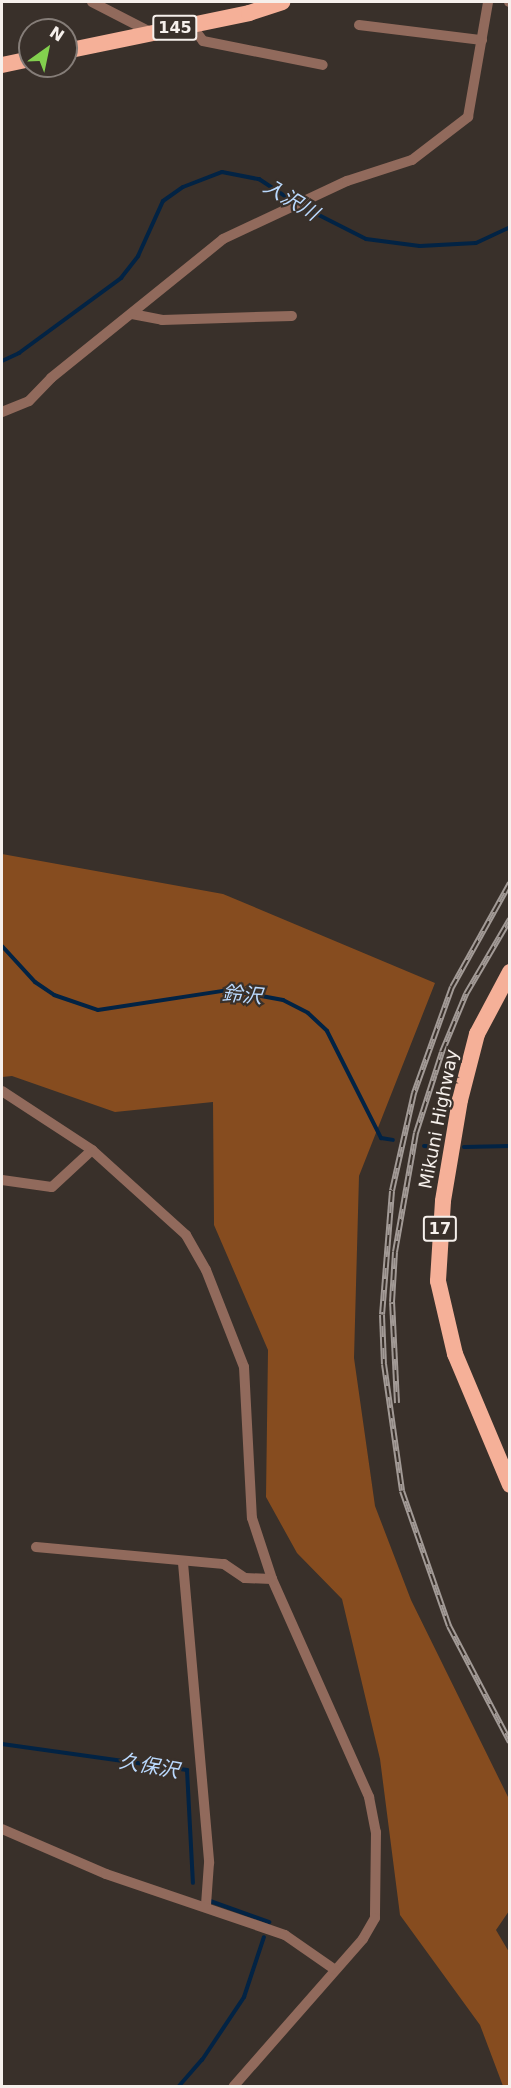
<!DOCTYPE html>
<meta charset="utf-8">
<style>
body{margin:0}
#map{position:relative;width:511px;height:2088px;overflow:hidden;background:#39302a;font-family:"DejaVu Sans","Noto Sans JP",sans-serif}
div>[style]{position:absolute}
.forest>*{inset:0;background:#864c1f}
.stream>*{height:4px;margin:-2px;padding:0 2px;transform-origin:2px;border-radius:2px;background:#022344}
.minor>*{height:10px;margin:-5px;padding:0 5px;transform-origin:5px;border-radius:5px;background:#916a5c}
.trunk>*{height:16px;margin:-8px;padding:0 8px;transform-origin:8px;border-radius:8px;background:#f5b098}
.rail>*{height:6px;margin-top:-3px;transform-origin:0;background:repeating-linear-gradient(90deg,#39302a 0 11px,#a29a96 0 22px);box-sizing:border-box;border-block:2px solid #a29a96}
span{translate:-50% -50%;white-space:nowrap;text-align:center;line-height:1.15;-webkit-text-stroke:4.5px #39302a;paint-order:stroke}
.shield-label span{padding:2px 4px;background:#39302a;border:2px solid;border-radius:4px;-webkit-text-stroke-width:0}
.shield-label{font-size:16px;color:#f6f0ec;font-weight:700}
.street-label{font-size:18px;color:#f6f0ec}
.water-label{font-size:20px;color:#bad9fe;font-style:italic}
.frame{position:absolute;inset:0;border:3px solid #f6f0ec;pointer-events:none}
.north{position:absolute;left:18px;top:18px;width:60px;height:60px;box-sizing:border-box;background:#39302a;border:2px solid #857d78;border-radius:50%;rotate:33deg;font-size:16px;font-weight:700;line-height:24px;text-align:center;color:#f6f0ec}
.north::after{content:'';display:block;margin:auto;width:21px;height:27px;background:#83d04e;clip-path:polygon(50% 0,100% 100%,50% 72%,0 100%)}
</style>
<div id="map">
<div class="forest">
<i style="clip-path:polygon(2px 854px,223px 894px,435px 983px,359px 1176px,354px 1358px,375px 1506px,411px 1600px,509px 1799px,509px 1911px,496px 1930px,509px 1952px,509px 2086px,503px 2086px,480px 2025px,400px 1915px,380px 1759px,342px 1599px,297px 1553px,266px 1497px,268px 1350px,214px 1225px,213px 1102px,115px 1112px,12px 1076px,2px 1077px)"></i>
</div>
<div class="stream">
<i style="left:301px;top:206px;width:73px;rotate:26.9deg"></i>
<i style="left:366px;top:239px;width:54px;rotate:7.4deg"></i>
<i style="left:420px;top:246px;width:56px;rotate:-3.1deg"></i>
<i style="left:476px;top:243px;width:38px;rotate:-25deg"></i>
<i style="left:2px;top:361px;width:19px;rotate:-25deg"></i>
<i style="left:19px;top:353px;width:127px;rotate:-36.3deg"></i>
<i style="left:121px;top:278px;width:28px;rotate:-52deg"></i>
<i style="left:138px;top:256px;width:60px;rotate:-65.6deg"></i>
<i style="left:163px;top:201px;width:24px;rotate:-35deg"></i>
<i style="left:183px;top:187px;width:42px;rotate:-21deg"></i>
<i style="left:222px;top:172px;width:38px;rotate:11deg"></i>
<i style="left:259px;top:179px;width:42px;rotate:33.3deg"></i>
<i style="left:2px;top:946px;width:49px;rotate:47.5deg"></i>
<i style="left:35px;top:982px;width:23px;rotate:34deg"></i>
<i style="left:54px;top:995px;width:46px;rotate:18.8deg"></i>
<i style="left:98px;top:1010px;width:133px;rotate:-8.7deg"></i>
<i style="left:229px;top:990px;width:55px;rotate:10.5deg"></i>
<i style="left:283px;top:1000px;width:28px;rotate:27deg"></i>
<i style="left:308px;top:1013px;width:26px;rotate:43deg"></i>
<i style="left:327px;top:1031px;width:120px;rotate:63.2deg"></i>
<i style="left:381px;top:1138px;width:12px;rotate:9deg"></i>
<i style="left:424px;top:1146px;width:15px;rotate:4deg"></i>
<i style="left:464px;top:1147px;width:46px;rotate:-1.2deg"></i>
<i style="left:2px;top:1744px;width:187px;rotate:8deg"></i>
<i style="left:187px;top:1770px;width:113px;rotate:87deg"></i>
<i style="left:210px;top:1901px;width:63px;rotate:19.6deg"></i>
<i style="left:179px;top:2086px;width:35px;rotate:-49deg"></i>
<i style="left:202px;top:2060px;width:76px;rotate:-56.3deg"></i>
<i style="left:244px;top:1997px;width:63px;rotate:-71.6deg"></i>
</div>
<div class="minor">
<i style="left:92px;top:2px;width:65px;rotate:27.3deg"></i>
<i style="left:509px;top:2px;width:1px"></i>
<i style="left:191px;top:25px;width:20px;rotate:53deg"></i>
<i style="left:203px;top:41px;width:122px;rotate:11.3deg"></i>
<i style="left:359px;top:25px;width:124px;rotate:7deg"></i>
<i style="left:132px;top:314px;width:31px;rotate:11deg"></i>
<i style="left:162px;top:320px;width:130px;rotate:-1.8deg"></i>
<i style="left:2px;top:412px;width:29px;rotate:-22deg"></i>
<i style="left:29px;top:401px;width:32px;rotate:-46deg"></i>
<i style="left:51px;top:378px;width:221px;rotate:-38.9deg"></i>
<i style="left:223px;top:239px;width:137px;rotate:-25.1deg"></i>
<i style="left:347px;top:181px;width:68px;rotate:-17.9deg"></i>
<i style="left:412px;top:160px;width:71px;rotate:-37.5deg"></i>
<i style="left:468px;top:117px;width:117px;rotate:-80.1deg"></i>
<i style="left:2px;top:1091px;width:108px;rotate:33.2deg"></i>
<i style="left:92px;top:1150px;width:127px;rotate:42.1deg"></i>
<i style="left:186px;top:1235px;width:40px;rotate:60.3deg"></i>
<i style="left:206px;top:1270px;width:104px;rotate:68.6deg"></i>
<i style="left:244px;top:1367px;width:151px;rotate:87deg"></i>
<i style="left:252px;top:1518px;width:64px;rotate:71.8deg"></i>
<i style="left:272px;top:1579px;width:239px;rotate:66deg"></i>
<i style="left:369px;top:1797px;width:36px;rotate:79deg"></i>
<i style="left:376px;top:1832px;width:86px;rotate:90.7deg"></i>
<i style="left:375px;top:1918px;width:24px;rotate:120deg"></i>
<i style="left:363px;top:1939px;width:196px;rotate:131.3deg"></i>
<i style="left:2px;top:1180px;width:50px;rotate:8deg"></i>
<i style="left:52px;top:1187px;width:54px;rotate:-42.8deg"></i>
<i style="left:36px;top:1547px;width:189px;rotate:5.2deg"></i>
<i style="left:224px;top:1564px;width:25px;rotate:34deg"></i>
<i style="left:245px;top:1578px;width:27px;rotate:2deg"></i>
<i style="left:183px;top:1563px;width:301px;rotate:85deg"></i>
<i style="left:209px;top:1863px;width:42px;rotate:94.1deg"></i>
<i style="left:2px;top:1829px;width:113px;rotate:23.4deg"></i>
<i style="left:106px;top:1874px;width:189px;rotate:18.8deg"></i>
<i style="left:285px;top:1935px;width:60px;rotate:34.8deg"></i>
</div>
<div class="trunk">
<i style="left:66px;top:51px;width:187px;rotate:-11.7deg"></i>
<i style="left:249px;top:13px;width:35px;rotate:-18deg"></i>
<i style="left:2px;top:65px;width:29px;rotate:-12deg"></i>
<i style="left:510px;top:972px;width:70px;rotate:118deg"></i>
<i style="left:477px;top:1034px;width:68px;rotate:104.4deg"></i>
<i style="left:460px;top:1100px;width:102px;rotate:99.6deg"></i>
<i style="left:443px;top:1201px;width:80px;rotate:93.6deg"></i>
<i style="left:438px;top:1281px;width:75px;rotate:76.9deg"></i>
<i style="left:455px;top:1354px;width:142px;rotate:67.2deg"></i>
</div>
<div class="rail">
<i style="left:510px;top:883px;width:119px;rotate:119.1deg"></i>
<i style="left:452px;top:987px;width:113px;rotate:109.7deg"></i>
<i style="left:414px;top:1093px;width:100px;rotate:102.7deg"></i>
<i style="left:392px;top:1191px;width:124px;rotate:94.6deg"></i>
<i style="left:382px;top:1315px;width:49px;rotate:87.7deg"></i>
<i style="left:384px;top:1364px;width:128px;rotate:81.9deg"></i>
<i style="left:402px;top:1491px;width:143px;rotate:70.8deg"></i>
<i style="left:449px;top:1626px;width:131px;rotate:62.3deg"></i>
<i style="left:397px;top:1403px;width:101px;rotate:-92.8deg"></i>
<i style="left:392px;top:1302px;width:50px;rotate:-86.6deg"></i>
<i style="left:395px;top:1252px;width:121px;rotate:-80deg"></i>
<i style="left:416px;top:1133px;width:85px;rotate:-72.2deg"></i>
<i style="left:442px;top:1052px;width:63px;rotate:-67.5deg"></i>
<i style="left:466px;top:994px;width:87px;rotate:-59.6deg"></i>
</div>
<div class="shield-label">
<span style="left:175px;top:28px">145</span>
<span style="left:440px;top:1229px">17</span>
</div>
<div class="street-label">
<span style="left:439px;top:1119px;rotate:-79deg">Mikuni Highway</span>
</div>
<div class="water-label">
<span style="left:291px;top:200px;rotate:31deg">入沢川</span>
<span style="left:242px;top:995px;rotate:5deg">鈴沢</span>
<span style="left:149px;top:1766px;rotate:10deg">久保沢</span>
</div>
<div class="frame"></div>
<div class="north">N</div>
</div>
